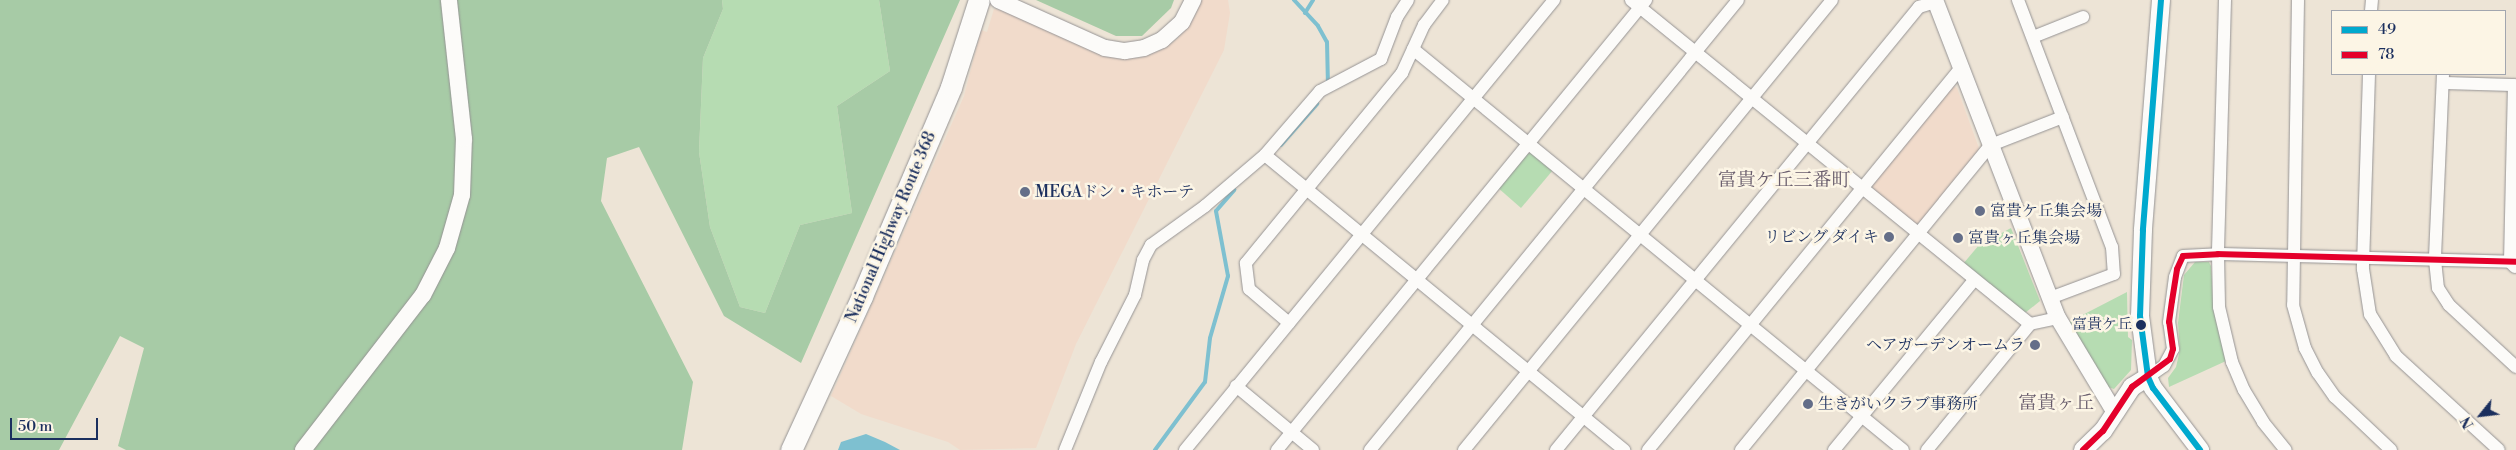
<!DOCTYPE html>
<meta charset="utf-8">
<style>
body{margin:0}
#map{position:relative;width:2516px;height:450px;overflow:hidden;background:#ede4d6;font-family:"Libre Bodoni","Noto Serif JP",serif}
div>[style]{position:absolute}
.built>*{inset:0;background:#f1dbcb}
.green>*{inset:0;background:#b6dcb2}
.forest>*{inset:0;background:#a7cba6}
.water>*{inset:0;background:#7ec0d0}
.stream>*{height:4px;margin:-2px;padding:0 2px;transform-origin:2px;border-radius:2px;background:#7ec0d0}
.roads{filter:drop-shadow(0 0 1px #959394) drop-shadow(0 0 1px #959394)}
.minor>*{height:12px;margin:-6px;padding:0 6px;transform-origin:6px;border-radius:6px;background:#fcfbf9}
.tertiary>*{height:16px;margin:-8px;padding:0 8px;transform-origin:8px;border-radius:8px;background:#fcfbf9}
.secondary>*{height:18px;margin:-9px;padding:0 9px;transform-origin:9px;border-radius:9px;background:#fcfbf9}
.trunk>*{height:21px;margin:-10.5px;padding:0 10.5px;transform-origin:10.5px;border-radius:10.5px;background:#fcfbf9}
.bus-1>*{height:6px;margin:-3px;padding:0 3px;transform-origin:3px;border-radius:3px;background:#00a9ce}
.bus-2>*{height:6px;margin:-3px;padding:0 3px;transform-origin:3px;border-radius:3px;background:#e4002b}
.dots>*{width:14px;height:14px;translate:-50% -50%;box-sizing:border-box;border:2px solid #fcf5e5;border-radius:50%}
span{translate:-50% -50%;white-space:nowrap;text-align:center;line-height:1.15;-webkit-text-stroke:5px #fcf5e5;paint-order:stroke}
.bus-label{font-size:15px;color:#1b2f5e}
.right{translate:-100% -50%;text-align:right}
.poi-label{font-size:16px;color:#1b2f5e}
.left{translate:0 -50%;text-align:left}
.street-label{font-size:16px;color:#1b2f5e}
.quarter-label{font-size:19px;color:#685c6c}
.legend{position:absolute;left:2331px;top:10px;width:175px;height:65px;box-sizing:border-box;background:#fcf5e5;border:1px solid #a2a6af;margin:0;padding:6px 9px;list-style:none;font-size:15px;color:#1b2f5e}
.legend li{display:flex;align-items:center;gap:10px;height:25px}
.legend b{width:25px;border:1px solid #a2a6af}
.north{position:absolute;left:2456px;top:390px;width:50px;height:50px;-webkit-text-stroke:4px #fcf5e5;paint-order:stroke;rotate:241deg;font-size:14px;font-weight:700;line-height:20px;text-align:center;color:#1b2f5e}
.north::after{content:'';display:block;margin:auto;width:18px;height:22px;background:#1b2f5e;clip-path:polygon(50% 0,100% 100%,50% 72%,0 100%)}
.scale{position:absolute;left:10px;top:418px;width:88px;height:22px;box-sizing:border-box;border:2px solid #1b2f5e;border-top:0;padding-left:6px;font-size:15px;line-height:18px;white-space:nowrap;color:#1b2f5e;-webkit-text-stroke:4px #fcf5e5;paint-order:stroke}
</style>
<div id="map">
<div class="built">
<i style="clip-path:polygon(1200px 0,1228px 0,1230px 13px,1224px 50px,1076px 344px,1036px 448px,960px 450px,948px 442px,861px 414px,831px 396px,964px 96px,981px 30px,987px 32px,994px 9px,1003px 10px,1127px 58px,1138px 58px,1163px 49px,1177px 39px,1195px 15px)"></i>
<i style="clip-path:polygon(1952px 85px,1957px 88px,1980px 151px,1921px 223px,1912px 224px,1873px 190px,1872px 183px)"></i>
</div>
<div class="green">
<i style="clip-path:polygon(722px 0,879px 0,890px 71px,837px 106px,852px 213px,800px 225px,765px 313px,740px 307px,710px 227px,699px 152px,703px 58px,723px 9px)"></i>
<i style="clip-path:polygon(1532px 153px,1553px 170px,1521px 208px,1497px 187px,1524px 154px)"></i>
<i style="clip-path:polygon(2011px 228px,2040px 301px,2025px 313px,1963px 264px,1979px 245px)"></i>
<i style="clip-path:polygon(2195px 262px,2209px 262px,2211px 266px,2214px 311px,2226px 361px,2169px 387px,2168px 378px,2176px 367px,2180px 350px,2178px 323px,2184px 275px)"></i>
<i style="clip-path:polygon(2127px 292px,2128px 337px,2132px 340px,2131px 370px,2114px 389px,2108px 387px,2067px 323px)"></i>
</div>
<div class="forest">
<i style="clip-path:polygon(0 0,722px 0,723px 9px,703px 58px,699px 152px,710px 227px,740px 307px,765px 313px,800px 225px,852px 213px,837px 106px,890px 71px,879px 0,960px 0,801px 363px,724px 316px,639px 147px,607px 158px,601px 201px,693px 382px,682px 450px,126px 450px,118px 446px,144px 348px,120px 336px,59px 450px,0 450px)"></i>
<i style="clip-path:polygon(1036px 0,1174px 0,1171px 8px,1142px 36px,1116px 36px)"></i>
</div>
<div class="water">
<i style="clip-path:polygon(866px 434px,885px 442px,900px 450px,838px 450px,841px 442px)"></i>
</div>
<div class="stream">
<i style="left:1294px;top:0;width:35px;rotate:47deg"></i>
<i style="left:1318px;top:26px;width:18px;rotate:61deg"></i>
<i style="left:1327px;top:42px;width:43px;rotate:88.7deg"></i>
<i style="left:1305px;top:13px;width:15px;rotate:-58deg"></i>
<i style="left:1281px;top:145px;width:55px;rotate:-48.7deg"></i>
<i style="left:1155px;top:450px;width:84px;rotate:-53.7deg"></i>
<i style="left:1205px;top:382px;width:44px;rotate:-83.5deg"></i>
<i style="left:1210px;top:338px;width:65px;rotate:-73.8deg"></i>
<i style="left:1228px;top:276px;width:66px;rotate:-100.5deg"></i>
<i style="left:1216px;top:211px;width:28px;rotate:-49deg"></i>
</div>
<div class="roads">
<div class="minor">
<i style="left:1631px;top:0;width:514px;rotate:39.08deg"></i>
<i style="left:2018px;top:0;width:264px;rotate:69.2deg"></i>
<i style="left:2112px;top:247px;width:27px;rotate:86deg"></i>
<i style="left:2114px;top:274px;width:68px;rotate:159.4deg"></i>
<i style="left:2225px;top:0;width:254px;rotate:91.6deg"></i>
<i style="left:2218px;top:254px;width:53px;rotate:88.9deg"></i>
<i style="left:2219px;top:307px;width:57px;rotate:76.7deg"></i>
<i style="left:2232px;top:362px;width:30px;rotate:67deg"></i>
<i style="left:2244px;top:390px;width:37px;rotate:59deg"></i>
<i style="left:2263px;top:422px;width:36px;rotate:51deg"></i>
<i style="left:2298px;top:0;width:305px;rotate:90.9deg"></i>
<i style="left:2293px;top:305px;width:45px;rotate:74.4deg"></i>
<i style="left:2305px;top:348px;width:28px;rotate:63deg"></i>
<i style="left:2318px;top:373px;width:29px;rotate:55deg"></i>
<i style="left:2335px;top:397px;width:77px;rotate:43.4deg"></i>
<i style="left:2371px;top:11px;width:11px;rotate:-85deg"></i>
<i style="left:2033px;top:37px;width:54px;rotate:-21.8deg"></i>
<i style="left:1413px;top:49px;width:633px;rotate:39.3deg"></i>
<i style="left:2369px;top:74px;width:195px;rotate:91.8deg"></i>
<i style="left:2363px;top:269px;width:46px;rotate:81.2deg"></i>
<i style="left:2370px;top:314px;width:49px;rotate:58.2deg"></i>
<i style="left:2396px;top:356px;width:139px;rotate:42.4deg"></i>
<i style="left:2443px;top:74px;width:186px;rotate:92.5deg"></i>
<i style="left:2435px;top:260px;width:28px;rotate:84deg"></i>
<i style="left:2438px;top:288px;width:20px;rotate:57deg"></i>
<i style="left:2449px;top:305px;width:91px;rotate:42.8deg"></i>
<i style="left:2443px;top:83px;width:71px;rotate:1.6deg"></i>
<i style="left:2514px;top:85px;width:177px;rotate:91.3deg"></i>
<i style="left:2510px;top:262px;width:7px;rotate:45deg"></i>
<i style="left:1265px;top:155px;width:465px;rotate:39.4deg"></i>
<i style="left:1289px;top:323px;width:52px;rotate:-139.6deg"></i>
<i style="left:1249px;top:289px;width:26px;rotate:-97deg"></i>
<i style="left:1246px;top:263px;width:246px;rotate:-50.6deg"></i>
<i style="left:1402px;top:73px;width:53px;rotate:-65.4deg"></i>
<i style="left:1424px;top:25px;width:31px;rotate:-53deg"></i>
<i style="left:2148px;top:377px;width:19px;rotate:-35deg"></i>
<i style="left:2164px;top:366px;width:19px;rotate:-62deg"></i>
<i style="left:2173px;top:349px;width:27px;rotate:-98deg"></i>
<i style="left:2169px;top:322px;width:45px;rotate:-82.4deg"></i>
<i style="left:2175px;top:277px;width:22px;rotate:-69deg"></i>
<i style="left:2183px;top:256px;width:35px;rotate:-3deg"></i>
<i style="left:2218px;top:254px;width:298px;rotate:1.5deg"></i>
<i style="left:1236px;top:386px;width:100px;rotate:39.7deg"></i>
<i style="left:1065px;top:450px;width:95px;rotate:-67.8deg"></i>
<i style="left:1101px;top:362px;width:75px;rotate:-63.1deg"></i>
<i style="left:1135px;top:295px;width:36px;rotate:-77deg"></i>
<i style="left:1143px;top:260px;width:17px;rotate:-62deg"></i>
<i style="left:1151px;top:245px;width:67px;rotate:-35.8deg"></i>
<i style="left:1205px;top:206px;width:79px;rotate:-40.4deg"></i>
<i style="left:1265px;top:155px;width:84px;rotate:-49.3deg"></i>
<i style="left:1320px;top:91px;width:69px;rotate:-27.7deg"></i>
<i style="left:1381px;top:59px;width:45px;rotate:-69.1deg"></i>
<i style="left:1397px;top:17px;width:20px;rotate:-57deg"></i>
<i style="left:1185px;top:450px;width:582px;rotate:-50.65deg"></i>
<i style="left:1277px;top:450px;width:582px;rotate:-50.65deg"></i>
<i style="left:1370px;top:450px;width:581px;rotate:-50.72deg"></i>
<i style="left:1464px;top:450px;width:581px;rotate:-50.72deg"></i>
<i style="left:1556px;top:450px;width:573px;rotate:-50.67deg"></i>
<i style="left:1919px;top:7px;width:17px;rotate:-17deg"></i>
<i style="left:1648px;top:450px;width:494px;rotate:-50.7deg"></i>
<i style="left:1741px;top:450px;width:394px;rotate:-50.7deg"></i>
<i style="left:1991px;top:145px;width:77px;rotate:-21.3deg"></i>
<i style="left:1834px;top:450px;width:220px;rotate:-50.5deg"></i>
<i style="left:1927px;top:450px;width:163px;rotate:-50.7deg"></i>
<i style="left:2030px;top:324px;width:29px;rotate:-12deg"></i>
</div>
<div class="tertiary">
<i style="left:998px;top:0;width:117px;rotate:24.2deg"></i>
<i style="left:1105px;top:48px;width:20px;rotate:9deg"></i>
<i style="left:1125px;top:51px;width:19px;rotate:-9deg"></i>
<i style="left:1144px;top:48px;width:20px;rotate:-24deg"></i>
<i style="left:1162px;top:40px;width:27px;rotate:-42deg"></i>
<i style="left:1182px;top:22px;width:25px;rotate:-63deg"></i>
<i style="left:1935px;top:0;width:341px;rotate:68.9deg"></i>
<i style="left:2058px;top:318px;width:111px;rotate:59deg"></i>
<i style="left:303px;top:450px;width:196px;rotate:-52.3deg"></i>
<i style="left:423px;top:295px;width:53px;rotate:-62.9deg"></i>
<i style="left:447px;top:248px;width:55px;rotate:-74.2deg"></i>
<i style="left:462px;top:195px;width:56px;rotate:-88deg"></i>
<i style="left:464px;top:139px;width:140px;rotate:-96.2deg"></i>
</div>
<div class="secondary">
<i style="left:2161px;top:0;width:231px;rotate:94.5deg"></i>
<i style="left:2143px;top:230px;width:86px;rotate:92deg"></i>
<i style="left:2140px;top:316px;width:62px;rotate:82.5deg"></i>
<i style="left:2148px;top:377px;width:12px;rotate:66deg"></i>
<i style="left:2153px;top:388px;width:78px;rotate:52.8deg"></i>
<i style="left:2083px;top:450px;width:28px;rotate:-44deg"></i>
<i style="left:2103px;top:431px;width:53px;rotate:-56.6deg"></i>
<i style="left:2132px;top:387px;width:19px;rotate:-32deg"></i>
</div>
<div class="trunk">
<i style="left:791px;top:450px;width:170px;rotate:-65.2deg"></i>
<i style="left:862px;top:296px;width:227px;rotate:-66.9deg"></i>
<i style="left:951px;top:87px;width:91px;rotate:-72.2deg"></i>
</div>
</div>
<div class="bus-1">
<i style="left:2161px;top:0;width:231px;rotate:94.5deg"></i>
<i style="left:2143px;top:230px;width:86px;rotate:92deg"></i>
<i style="left:2140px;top:316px;width:62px;rotate:82.5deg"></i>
<i style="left:2148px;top:377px;width:12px;rotate:66deg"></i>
<i style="left:2153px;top:388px;width:78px;rotate:52.8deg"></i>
</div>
<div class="bus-2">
<i style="left:2083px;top:450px;width:28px;rotate:-44deg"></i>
<i style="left:2103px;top:431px;width:53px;rotate:-56.6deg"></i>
<i style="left:2132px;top:387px;width:47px;rotate:-36.4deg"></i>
<i style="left:2170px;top:359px;width:10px;rotate:-73deg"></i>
<i style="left:2173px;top:349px;width:27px;rotate:-98deg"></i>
<i style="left:2169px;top:322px;width:21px;rotate:-82deg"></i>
<i style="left:2172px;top:301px;width:32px;rotate:-81deg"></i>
<i style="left:2177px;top:269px;width:14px;rotate:-65deg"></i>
<i style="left:2183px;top:256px;width:35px;rotate:-3deg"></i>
<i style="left:2218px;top:254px;width:298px;rotate:1.5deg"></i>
</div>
<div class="dots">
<i style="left:1025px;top:192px;background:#646e88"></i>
<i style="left:1980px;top:211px;background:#646e88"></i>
<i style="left:1889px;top:237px;background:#646e88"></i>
<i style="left:1958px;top:238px;background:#646e88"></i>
<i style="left:2141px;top:325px;background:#1b2f5e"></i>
<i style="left:2035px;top:345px;background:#646e88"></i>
<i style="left:1808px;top:404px;background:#646e88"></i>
</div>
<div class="bus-label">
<span class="right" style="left:2132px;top:325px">富貴ケ丘</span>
</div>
<div class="poi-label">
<span class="left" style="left:1035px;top:192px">MEGAドン・キホーテ</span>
<span class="left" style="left:1990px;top:211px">富貴ケ丘集会場</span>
<span class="right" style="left:1879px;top:237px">リビング ダイキ</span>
<span class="left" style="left:1968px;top:238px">富貴ヶ丘集会場</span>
<span class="right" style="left:2025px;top:345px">ヘアガーデンオームラ</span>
<span class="left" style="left:1818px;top:404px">生きがいクラブ事務所</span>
</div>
<div class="street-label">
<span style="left:891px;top:227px;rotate:-67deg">National Highway Route 368</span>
</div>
<div class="quarter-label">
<span style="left:1784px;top:181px">富貴ケ丘三番町</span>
<span style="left:2056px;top:404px">富貴ヶ丘</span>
</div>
<ul class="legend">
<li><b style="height:6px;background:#00a9ce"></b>49</li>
<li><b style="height:6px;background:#e4002b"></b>78</li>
</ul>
<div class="north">N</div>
<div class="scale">50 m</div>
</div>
